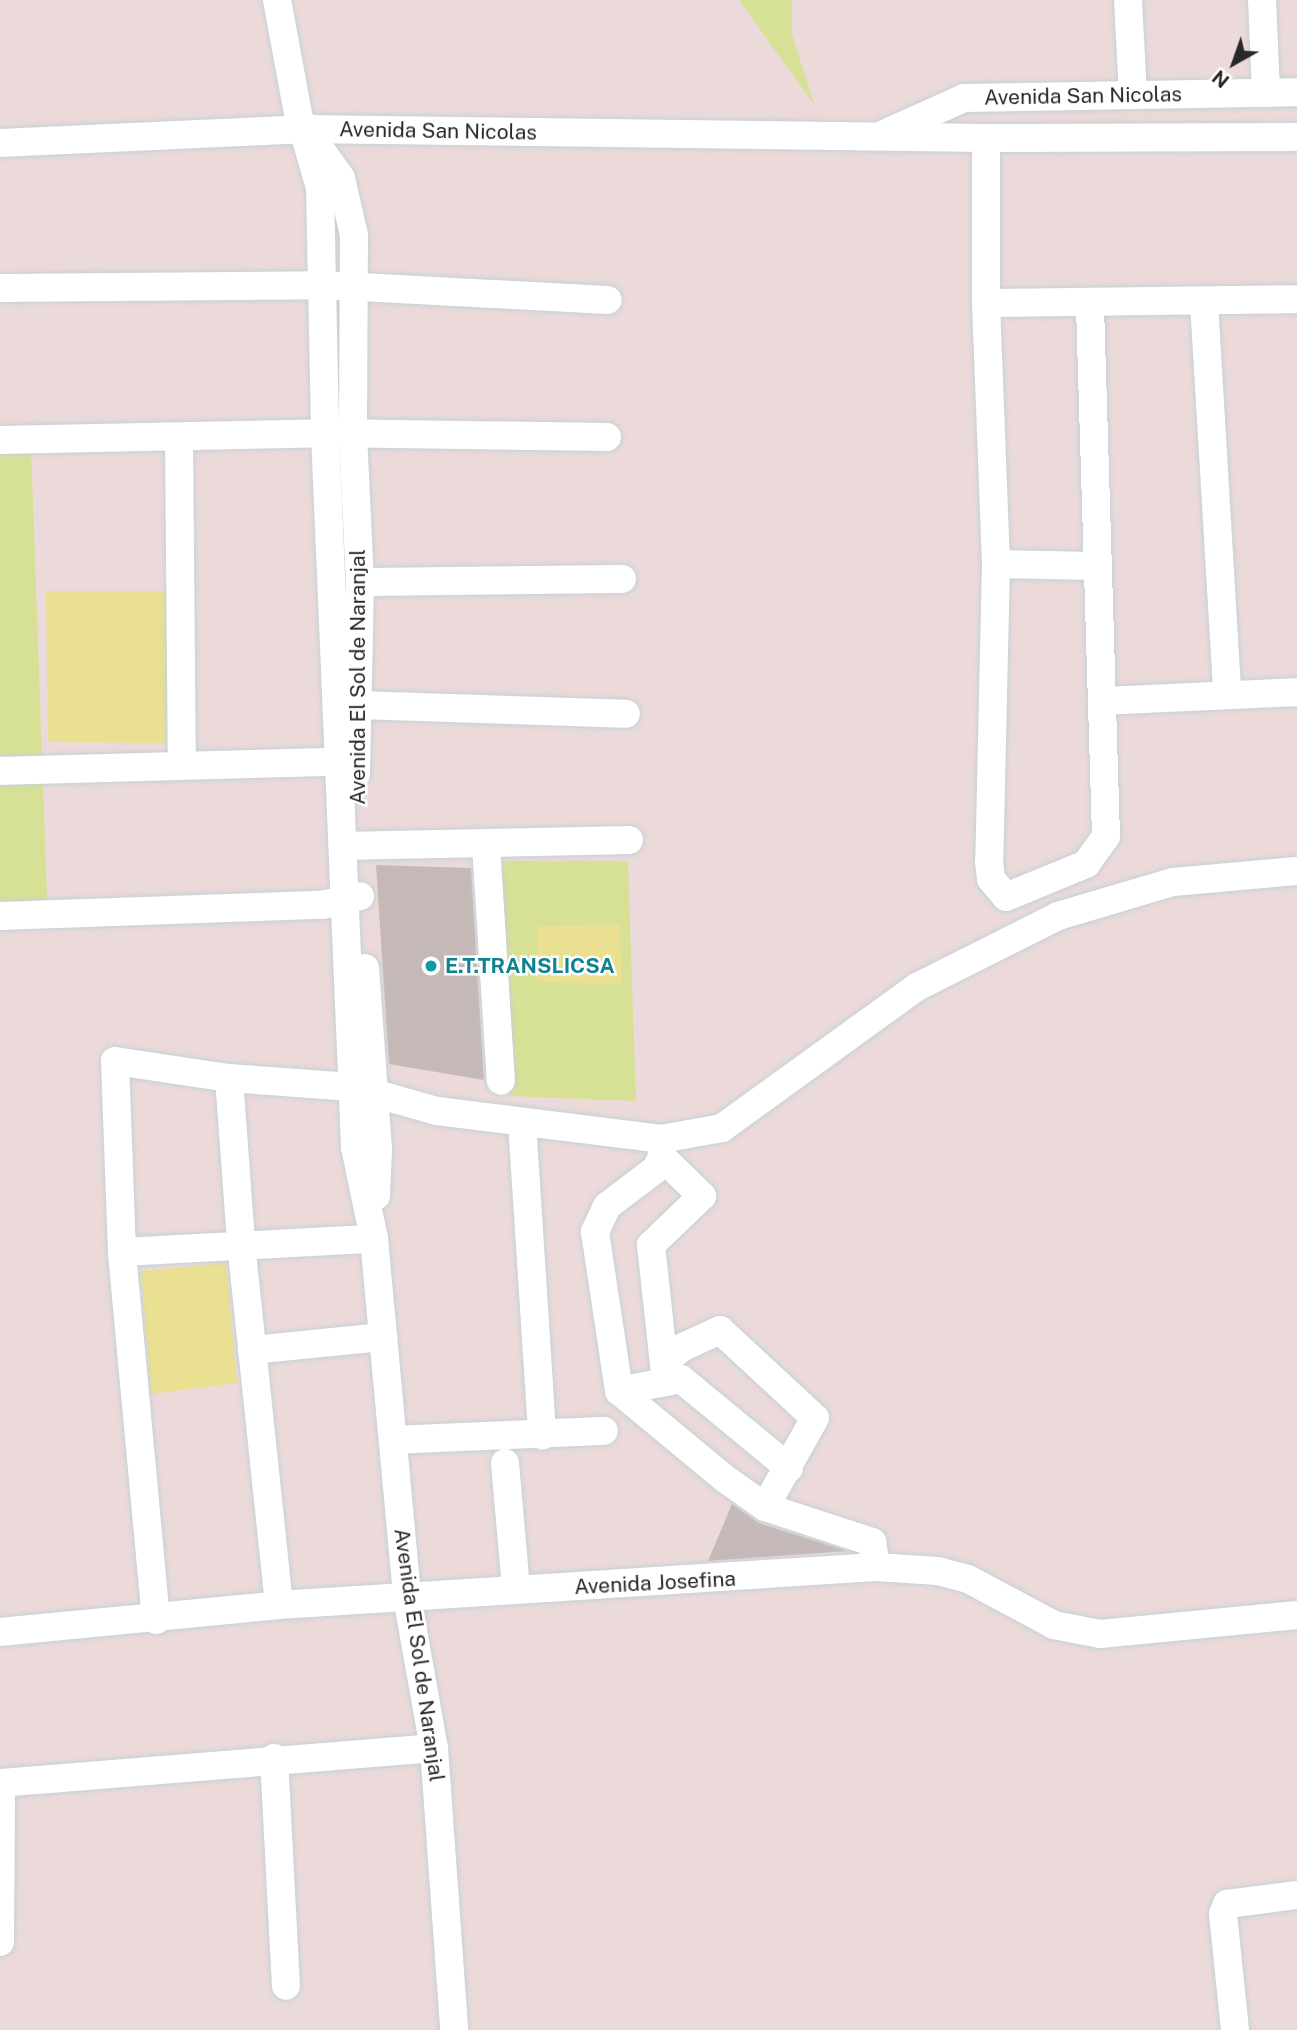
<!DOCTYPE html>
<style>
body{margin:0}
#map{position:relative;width:1297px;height:2030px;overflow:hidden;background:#ebdad9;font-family:"Public Sans",sans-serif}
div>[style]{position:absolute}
.green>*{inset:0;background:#d7e195}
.pitch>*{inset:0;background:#e9e091}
.building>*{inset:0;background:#c5b9b8}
.roads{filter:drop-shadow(0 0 2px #c5d1d6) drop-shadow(0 0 2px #c5d1d6)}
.minor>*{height:28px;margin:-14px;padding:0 14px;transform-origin:14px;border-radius:14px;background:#fff}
.dots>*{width:19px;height:19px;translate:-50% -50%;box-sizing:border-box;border:4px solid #fff;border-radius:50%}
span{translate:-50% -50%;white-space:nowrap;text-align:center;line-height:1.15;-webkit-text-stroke:5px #fff;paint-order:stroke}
.street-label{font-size:21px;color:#282828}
.culture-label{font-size:21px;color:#0d838f;font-weight:700}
.left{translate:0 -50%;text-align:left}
.north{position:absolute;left:1199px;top:28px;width:70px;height:70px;-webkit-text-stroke:5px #fff;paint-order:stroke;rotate:220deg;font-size:19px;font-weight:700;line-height:28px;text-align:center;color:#282828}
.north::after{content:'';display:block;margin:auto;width:24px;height:32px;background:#282828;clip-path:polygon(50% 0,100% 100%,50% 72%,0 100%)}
</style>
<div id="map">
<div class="green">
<i style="clip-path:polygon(739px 0,792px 0,792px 35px,815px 106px)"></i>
<i style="clip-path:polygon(0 444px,31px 445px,48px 926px,0 928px)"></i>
<i style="clip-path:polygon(501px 861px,628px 861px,636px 1101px,509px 1096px)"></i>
</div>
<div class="pitch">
<i style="clip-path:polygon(46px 591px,173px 591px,171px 743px,48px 742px)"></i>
<i style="clip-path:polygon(620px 925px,622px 984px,537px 982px,537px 926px)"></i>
<i style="clip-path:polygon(226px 1263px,237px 1383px,151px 1394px,141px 1271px)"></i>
</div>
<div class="building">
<i style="clip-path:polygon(376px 865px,471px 868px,484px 1080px,389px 1064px)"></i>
<i style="clip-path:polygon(732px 1504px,759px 1523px,848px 1551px,708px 1561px)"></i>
</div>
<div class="roads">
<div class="minor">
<i style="left:277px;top:0;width:121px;rotate:79.5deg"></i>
<i style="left:299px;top:119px;width:72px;rotate:54.6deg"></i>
<i style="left:341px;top:178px;width:58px;rotate:77.2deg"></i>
<i style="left:354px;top:235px;width:199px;rotate:90.3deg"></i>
<i style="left:353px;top:434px;width:148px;rotate:87.3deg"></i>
<i style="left:360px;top:582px;width:192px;rotate:91.2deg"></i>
<i style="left:1128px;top:0;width:94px;rotate:87deg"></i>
<i style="left:1262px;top:0;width:93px;rotate:87.5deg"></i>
<i style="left:303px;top:129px;width:61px;rotate:73.9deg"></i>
<i style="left:320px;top:188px;width:245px;rotate:88.8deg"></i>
<i style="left:325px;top:433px;width:715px;rotate:87.59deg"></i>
<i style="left:355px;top:1147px;width:94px;rotate:78.3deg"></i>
<i style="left:374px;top:1239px;width:360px;rotate:84.7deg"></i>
<i style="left:407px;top:1597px;width:153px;rotate:79.9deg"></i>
<i style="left:434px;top:1748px;width:283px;rotate:85.9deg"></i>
<i style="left:886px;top:133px;width:85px;rotate:-24.2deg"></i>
<i style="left:964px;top:98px;width:333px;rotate:-1deg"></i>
<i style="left:986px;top:138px;width:165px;rotate:90deg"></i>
<i style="left:986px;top:303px;width:261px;rotate:87.8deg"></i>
<i style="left:996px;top:564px;width:298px;rotate:91.3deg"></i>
<i style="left:989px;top:862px;width:17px;rotate:83deg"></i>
<i style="left:991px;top:879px;width:23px;rotate:50deg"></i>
<i style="left:1006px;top:897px;width:87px;rotate:-22.4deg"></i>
<i style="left:1086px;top:864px;width:34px;rotate:-54deg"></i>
<i style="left:1106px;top:836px;width:531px;rotate:-91.73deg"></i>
<i style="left:0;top:143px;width:303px;rotate:-2.6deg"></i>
<i style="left:303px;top:129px;width:683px;rotate:0.75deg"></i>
<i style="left:986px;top:138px;width:311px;rotate:-0.2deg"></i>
<i style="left:0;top:288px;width:322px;rotate:-0.5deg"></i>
<i style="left:322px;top:285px;width:286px;rotate:3deg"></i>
<i style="left:1204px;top:302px;width:393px;rotate:86.6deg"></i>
<i style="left:986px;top:303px;width:311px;rotate:-0.7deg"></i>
<i style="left:179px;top:437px;width:326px;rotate:89.5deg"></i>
<i style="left:0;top:440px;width:325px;rotate:-1.2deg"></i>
<i style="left:325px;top:433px;width:282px;rotate:0.8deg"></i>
<i style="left:996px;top:564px;width:99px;rotate:1.2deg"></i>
<i style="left:360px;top:582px;width:262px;rotate:-0.7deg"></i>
<i style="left:1102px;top:701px;width:195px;rotate:-2.6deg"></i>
<i style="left:358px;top:705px;width:268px;rotate:1.9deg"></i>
<i style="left:0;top:771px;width:356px;rotate:-1.6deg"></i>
<i style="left:486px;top:845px;width:236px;rotate:86.4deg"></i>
<i style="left:343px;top:846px;width:286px;rotate:-1.2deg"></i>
<i style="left:0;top:916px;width:322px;rotate:-2deg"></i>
<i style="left:322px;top:905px;width:39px;rotate:-13deg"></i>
<i style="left:365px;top:968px;width:182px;rotate:85.9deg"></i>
<i style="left:378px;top:1150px;width:46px;rotate:92.5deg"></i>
<i style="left:229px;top:1078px;width:165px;rotate:85.8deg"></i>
<i style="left:241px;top:1243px;width:364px;rotate:84deg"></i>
<i style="left:522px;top:1122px;width:314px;rotate:86.3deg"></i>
<i style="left:661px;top:1139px;width:18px;rotate:87deg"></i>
<i style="left:662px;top:1157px;width:13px;rotate:117deg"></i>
<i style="left:656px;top:1169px;width:61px;rotate:142.9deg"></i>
<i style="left:607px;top:1206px;width:29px;rotate:115deg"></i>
<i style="left:595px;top:1232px;width:161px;rotate:81.4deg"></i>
<i style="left:619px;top:1391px;width:136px;rotate:39.6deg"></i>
<i style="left:724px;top:1478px;width:50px;rotate:35.3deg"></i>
<i style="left:765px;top:1507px;width:113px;rotate:18.1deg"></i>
<i style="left:872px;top:1542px;width:25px;rotate:81deg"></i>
<i style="left:662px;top:1157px;width:56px;rotate:44.3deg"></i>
<i style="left:702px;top:1196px;width:71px;rotate:136.1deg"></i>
<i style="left:651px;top:1245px;width:138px;rotate:83.8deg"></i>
<i style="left:122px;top:1252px;width:252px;rotate:-3deg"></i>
<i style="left:252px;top:1350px;width:132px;rotate:-5.7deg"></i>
<i style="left:664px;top:1362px;width:22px;rotate:-39deg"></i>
<i style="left:681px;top:1348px;width:43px;rotate:-24.8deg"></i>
<i style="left:720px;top:1330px;width:129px;rotate:42.8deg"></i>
<i style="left:815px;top:1418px;width:102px;rotate:119.3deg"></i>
<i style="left:619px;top:1391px;width:63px;rotate:-11deg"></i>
<i style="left:681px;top:1379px;width:140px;rotate:39.5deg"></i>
<i style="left:395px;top:1440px;width:209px;rotate:-2.5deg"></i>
<i style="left:505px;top:1463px;width:126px;rotate:85deg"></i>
<i style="left:156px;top:1620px;width:370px;rotate:-95.3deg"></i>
<i style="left:122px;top:1252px;width:191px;rotate:-92.1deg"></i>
<i style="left:115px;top:1061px;width:115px;rotate:8.5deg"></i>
<i style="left:229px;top:1078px;width:123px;rotate:4.2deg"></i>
<i style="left:352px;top:1087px;width:88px;rotate:15.8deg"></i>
<i style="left:437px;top:1111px;width:226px;rotate:7.1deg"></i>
<i style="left:661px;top:1139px;width:62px;rotate:-10.2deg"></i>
<i style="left:722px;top:1128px;width:241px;rotate:-35.9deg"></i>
<i style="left:917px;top:987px;width:158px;rotate:-26.7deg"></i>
<i style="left:1058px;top:916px;width:120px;rotate:-16.5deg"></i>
<i style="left:1173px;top:882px;width:124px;rotate:-5.1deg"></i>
<i style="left:0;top:1632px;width:280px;rotate:-5.5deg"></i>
<i style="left:279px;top:1605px;width:598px;rotate:-3.64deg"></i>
<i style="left:876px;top:1567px;width:62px;rotate:3.7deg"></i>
<i style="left:938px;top:1571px;width:31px;rotate:15deg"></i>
<i style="left:968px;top:1579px;width:98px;rotate:28.1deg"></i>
<i style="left:1054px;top:1625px;width:47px;rotate:11.1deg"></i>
<i style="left:1100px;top:1634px;width:198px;rotate:-5.5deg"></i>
<i style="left:274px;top:1758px;width:228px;rotate:87deg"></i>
<i style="left:0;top:1783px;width:435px;rotate:-4.6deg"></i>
<i style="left:0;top:1942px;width:159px;rotate:-89.6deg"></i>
<i style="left:1235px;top:2030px;width:117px;rotate:-95.9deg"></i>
<i style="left:1223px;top:1914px;width:11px;rotate:-68deg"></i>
<i style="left:1227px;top:1904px;width:71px;rotate:-7.3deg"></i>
</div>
</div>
<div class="dots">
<i style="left:431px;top:966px;background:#0f9aa8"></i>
</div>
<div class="street-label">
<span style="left:1083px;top:96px;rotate:-1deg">Avenida San Nicolas</span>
<span style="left:438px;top:131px;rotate:1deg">Avenida San Nicolas</span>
<span style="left:358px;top:677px;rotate:-90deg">Avenida El Sol de Naranjal</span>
<span style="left:655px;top:1583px;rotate:-3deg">Avenida Josefina</span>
<span style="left:419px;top:1655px;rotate:82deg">Avenida El Sol de Naranjal</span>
</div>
<div class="culture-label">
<span class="left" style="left:445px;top:966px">E.T.TRANSLICSA</span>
</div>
<div class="north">N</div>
</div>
